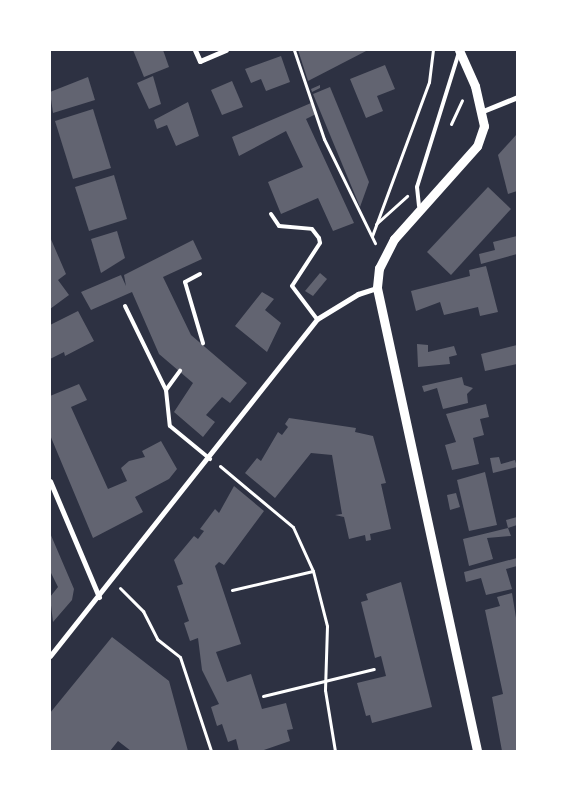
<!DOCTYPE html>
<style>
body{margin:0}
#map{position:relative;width:567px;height:801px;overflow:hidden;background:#2d3142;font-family:"DM Sans",sans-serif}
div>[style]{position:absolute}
.building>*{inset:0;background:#626471}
.path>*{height:3px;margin:-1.5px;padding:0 1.5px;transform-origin:1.5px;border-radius:1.5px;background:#fff}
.service>*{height:4px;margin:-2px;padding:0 2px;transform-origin:2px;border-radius:2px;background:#fff}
.minor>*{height:5px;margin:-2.5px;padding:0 2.5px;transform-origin:2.5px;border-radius:2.5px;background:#fff}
.tertiary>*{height:9px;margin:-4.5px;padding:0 4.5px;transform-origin:4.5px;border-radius:4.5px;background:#fff}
span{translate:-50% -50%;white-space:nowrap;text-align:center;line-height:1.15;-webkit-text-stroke:4px #fff;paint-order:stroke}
.frame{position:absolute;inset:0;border:51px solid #fff;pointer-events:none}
</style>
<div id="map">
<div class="building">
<i style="clip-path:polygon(133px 50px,163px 50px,169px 67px,144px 77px)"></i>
<i style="clip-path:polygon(298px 50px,368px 50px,308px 81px)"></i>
<i style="clip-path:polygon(281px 56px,290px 82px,266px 91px,261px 79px,251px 83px,245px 69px)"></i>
<i style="clip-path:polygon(385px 65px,395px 89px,377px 96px,383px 111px,366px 118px,350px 79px)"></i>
<i style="clip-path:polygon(153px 76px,161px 104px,149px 109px,137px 83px)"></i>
<i style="clip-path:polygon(88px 77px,95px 100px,53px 113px,50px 92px)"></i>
<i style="clip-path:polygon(232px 81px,243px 107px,222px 115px,211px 90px)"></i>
<i style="clip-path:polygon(320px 85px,320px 88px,312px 92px,311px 89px)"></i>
<i style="clip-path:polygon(330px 87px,369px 182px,360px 207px,313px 94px)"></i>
<i style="clip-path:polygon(188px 102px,199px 136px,176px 146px,167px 125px,157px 129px,154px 120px)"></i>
<i style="clip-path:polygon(311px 103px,316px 114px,306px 119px,354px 223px,333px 231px,318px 198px,281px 214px,268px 182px,303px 167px,286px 131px,239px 156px,232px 137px)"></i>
<i style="clip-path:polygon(93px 109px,111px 168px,73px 179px,55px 121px)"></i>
<i style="clip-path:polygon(517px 134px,517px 191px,508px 194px,498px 155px)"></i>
<i style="clip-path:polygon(114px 175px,127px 219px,89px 231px,75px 187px)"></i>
<i style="clip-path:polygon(488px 187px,511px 209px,451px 275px,427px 252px)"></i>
<i style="clip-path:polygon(117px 231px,125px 258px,101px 273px,91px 239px)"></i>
<i style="clip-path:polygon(517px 236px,517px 254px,481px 264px,479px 254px,495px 250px,493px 242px)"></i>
<i style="clip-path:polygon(50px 237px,66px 274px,58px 280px,69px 295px,50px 309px)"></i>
<i style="clip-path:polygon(193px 240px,202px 259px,163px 277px,191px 335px,247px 383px,230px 403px,222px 397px,206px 415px,215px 422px,203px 437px,174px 412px,193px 383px,159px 354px,132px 292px,91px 310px,81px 292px,121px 275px,126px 286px,124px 275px)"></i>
<i style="clip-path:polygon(486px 266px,498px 312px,480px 316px,478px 307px,444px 315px,440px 302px,416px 311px,411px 291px,470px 276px,469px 270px)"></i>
<i style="clip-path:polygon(320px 273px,327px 279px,313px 296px,305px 291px)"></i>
<i style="clip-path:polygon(262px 292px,274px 299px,265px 310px,281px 323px,267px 352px,235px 326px)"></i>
<i style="clip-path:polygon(78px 311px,94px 341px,65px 356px,64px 352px,50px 359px,50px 325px)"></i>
<i style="clip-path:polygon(417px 344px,428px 345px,428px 352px,454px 346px,457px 355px,449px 357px,450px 364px,418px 367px)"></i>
<i style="clip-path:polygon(517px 345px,517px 364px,485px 371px,481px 354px)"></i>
<i style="clip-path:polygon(462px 377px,464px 385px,473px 388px,467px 394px,468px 403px,443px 409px,437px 388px,424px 392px,422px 386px)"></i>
<i style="clip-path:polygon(79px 384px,87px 400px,71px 407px,108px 489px,127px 481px,121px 468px,129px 461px,145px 457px,142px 451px,161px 441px,177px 469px,169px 479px,135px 497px,143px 512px,93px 538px,50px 435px,50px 396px)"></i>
<i style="clip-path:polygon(486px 404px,489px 417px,480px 419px,484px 435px,473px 438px,479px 464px,452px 470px,445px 445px,456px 442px,446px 414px)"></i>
<i style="clip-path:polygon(289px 418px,356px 428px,355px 432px,373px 436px,386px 483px,381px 484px,391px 529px,370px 534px,371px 540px,366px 541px,365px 535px,349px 539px,344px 517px,335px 515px,342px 514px,332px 455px,311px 453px,275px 498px,245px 473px,257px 458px,261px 461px,278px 432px,282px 435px,288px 427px,285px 424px)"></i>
<i style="clip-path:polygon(499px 457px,501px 464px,515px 460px,517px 467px,493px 473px,490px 458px)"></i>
<i style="clip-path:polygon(485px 472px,497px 525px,469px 531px,457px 480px)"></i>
<i style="clip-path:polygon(234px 486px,264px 511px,224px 565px,219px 562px,215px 566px,241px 644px,216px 652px,227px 682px,251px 674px,262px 709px,286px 703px,293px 729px,287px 730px,290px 741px,261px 751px,239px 751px,236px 739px,228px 742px,222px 724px,217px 726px,211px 707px,219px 704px,202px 670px,198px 638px,190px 641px,184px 623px,189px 621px,177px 586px,183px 584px,174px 560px,194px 536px,198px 539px,204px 531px,200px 529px,215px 509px,219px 513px)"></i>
<i style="clip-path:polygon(456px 493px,460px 507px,450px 510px,447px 495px)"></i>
<i style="clip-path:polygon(517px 517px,517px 525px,508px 528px,506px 520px)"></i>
<i style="clip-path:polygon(508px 528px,511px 536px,487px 538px,493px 559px,469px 566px,463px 539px)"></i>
<i style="clip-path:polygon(50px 533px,74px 589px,72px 600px,53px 622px,50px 597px,58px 587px,50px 571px)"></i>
<i style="clip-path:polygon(517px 558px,517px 566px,506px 569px,512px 589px,486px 595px,481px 578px,466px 582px,464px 572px)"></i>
<i style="clip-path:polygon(401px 582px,432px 707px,372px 723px,370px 715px,366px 716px,357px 683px,386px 676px,381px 656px,375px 658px,361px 602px,368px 600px,366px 594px)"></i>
<i style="clip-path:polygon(512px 593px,517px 624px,517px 751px,502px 751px,492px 697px,503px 694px,485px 610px,500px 606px,497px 597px)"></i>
<i style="clip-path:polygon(112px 637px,169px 681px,188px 751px,131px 751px,118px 741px,110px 751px,50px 751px,50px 713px)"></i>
</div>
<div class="path">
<i style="left:294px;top:50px;width:94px;rotate:71.4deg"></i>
<i style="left:324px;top:139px;width:116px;rotate:63.9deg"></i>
<i style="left:451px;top:124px;width:26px;rotate:-65deg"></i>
<i style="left:376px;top:224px;width:42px;rotate:-42.1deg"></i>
<i style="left:372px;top:236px;width:164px;rotate:-69.7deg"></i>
<i style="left:429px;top:82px;width:32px;rotate:-83deg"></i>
<i style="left:220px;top:466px;width:95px;rotate:39.9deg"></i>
<i style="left:293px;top:527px;width:48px;rotate:65.6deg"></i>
<i style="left:313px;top:571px;width:57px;rotate:75.7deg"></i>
<i style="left:327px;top:626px;width:64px;rotate:91.8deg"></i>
<i style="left:325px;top:690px;width:62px;rotate:80.7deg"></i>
<i style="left:120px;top:588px;width:33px;rotate:45deg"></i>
<i style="left:143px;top:611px;width:31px;rotate:63deg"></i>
<i style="left:157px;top:639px;width:29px;rotate:38deg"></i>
<i style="left:180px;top:657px;width:99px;rotate:71.7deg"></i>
<i style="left:232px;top:590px;width:83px;rotate:-13.2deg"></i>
<i style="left:263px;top:696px;width:114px;rotate:-13.7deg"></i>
</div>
<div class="service">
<i style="left:419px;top:206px;width:19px;rotate:-96deg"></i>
<i style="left:417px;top:187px;width:138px;rotate:-72.7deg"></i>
<i style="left:271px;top:214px;width:14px;rotate:56deg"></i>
<i style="left:279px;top:226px;width:33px;rotate:5deg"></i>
<i style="left:312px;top:229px;width:11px;rotate:52deg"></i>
<i style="left:319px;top:238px;width:5px;rotate:79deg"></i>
<i style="left:320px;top:243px;width:51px;rotate:123.1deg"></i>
<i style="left:292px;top:286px;width:41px;rotate:52.9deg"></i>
<i style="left:200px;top:274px;width:17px;rotate:152deg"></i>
<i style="left:185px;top:282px;width:64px;rotate:73.6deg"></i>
<i style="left:125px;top:306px;width:93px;rotate:64deg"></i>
<i style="left:166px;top:390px;width:36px;rotate:84deg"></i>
<i style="left:170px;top:426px;width:52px;rotate:39.5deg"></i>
<i style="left:166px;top:390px;width:24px;rotate:-54deg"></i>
</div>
<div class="minor">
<i style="left:195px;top:50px;width:12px;rotate:66deg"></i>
<i style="left:200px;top:61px;width:28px;rotate:-23deg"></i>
<i style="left:483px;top:111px;width:37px;rotate:-22deg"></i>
<i style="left:50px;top:481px;width:126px;rotate:67.1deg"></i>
<i style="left:50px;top:656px;width:430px;rotate:-51.6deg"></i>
<i style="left:317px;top:319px;width:48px;rotate:-31.4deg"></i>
<i style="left:358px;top:294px;width:20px;rotate:-18deg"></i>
</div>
<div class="tertiary">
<i style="left:459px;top:50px;width:39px;rotate:66deg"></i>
<i style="left:475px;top:86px;width:41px;rotate:77.3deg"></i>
<i style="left:484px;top:126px;width:21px;rotate:109deg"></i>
<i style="left:477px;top:146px;width:125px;rotate:131.7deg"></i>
<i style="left:394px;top:239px;width:33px;rotate:117deg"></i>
<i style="left:379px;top:268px;width:20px;rotate:96deg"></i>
<i style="left:377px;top:288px;width:474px;rotate:77.8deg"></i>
</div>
<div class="frame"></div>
</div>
